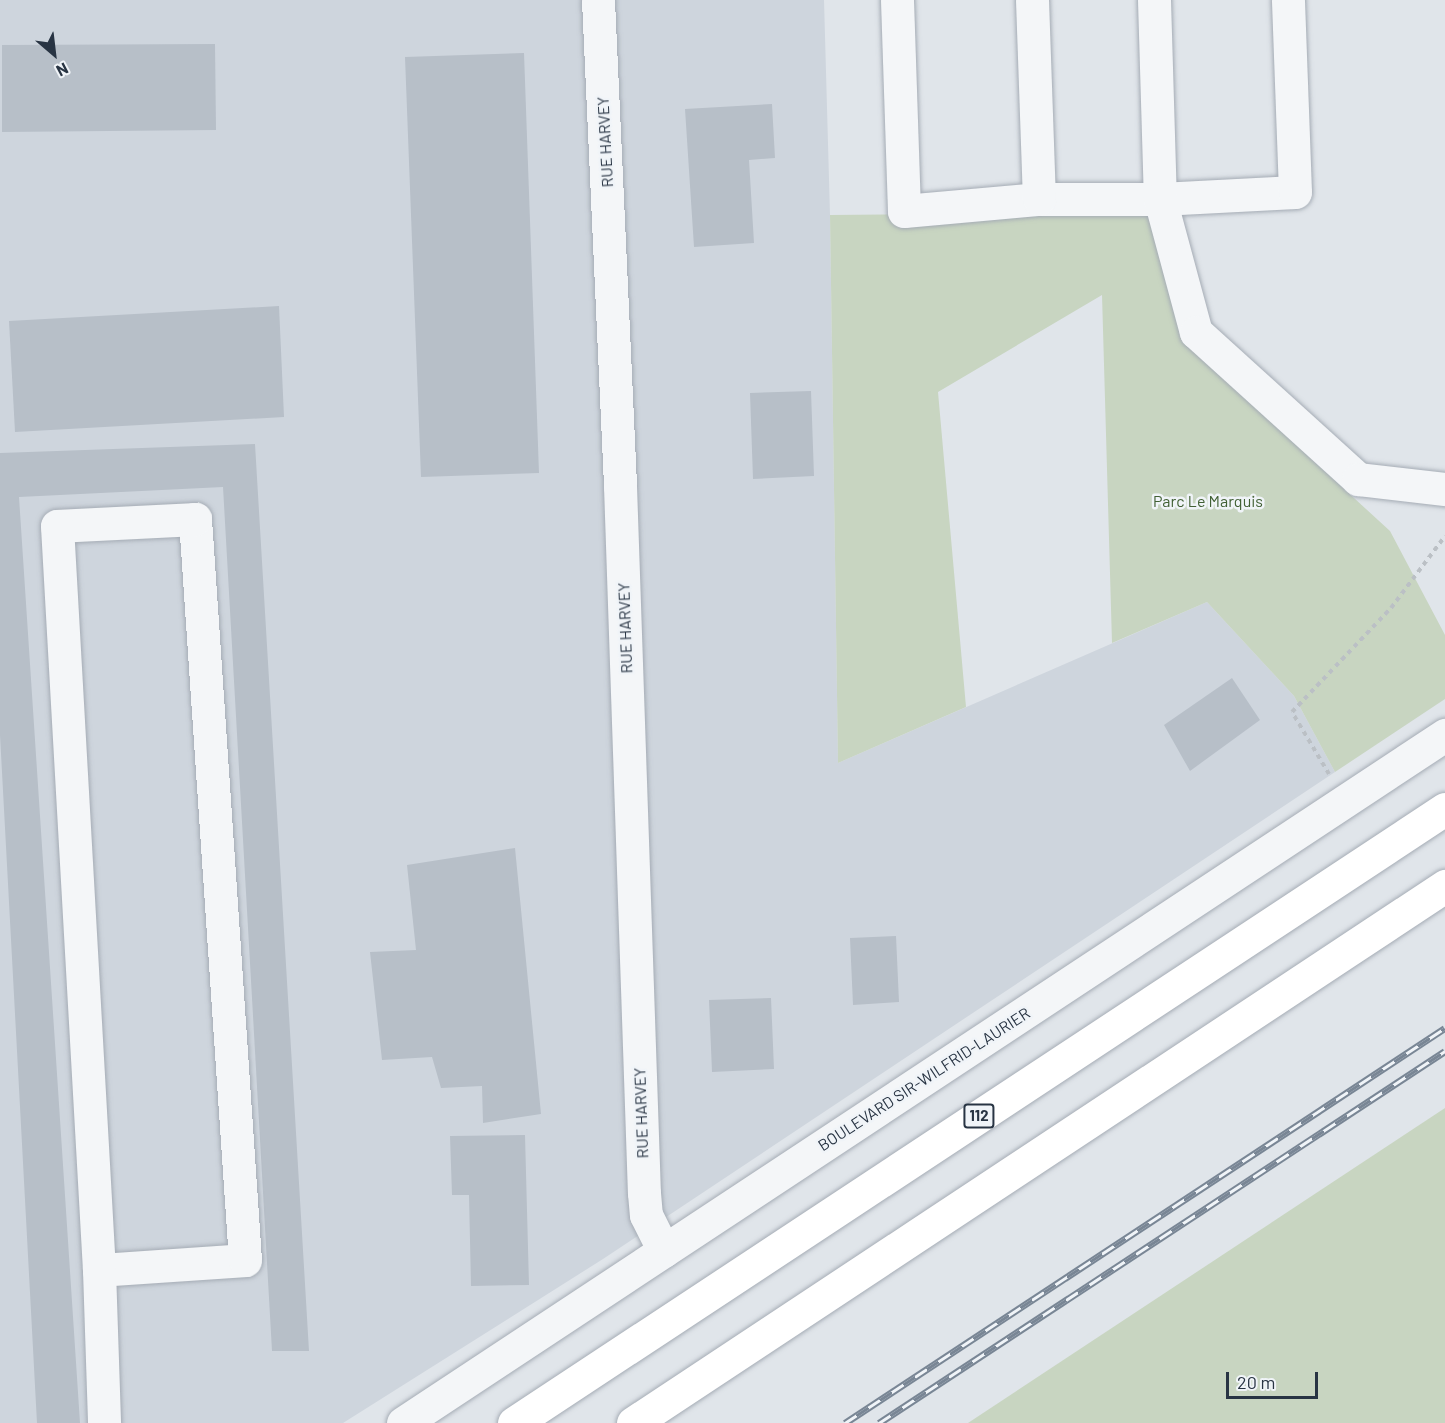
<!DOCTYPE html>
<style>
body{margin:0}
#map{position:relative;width:1445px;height:1423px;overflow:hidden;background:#e0e5ea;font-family:Barlow,sans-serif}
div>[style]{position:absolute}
.built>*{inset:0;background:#ced5dd}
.green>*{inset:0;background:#c8d5c1}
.building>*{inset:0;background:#b7bfc8}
.path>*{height:4px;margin-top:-2px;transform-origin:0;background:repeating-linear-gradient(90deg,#bbc0c5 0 4.5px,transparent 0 9px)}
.roads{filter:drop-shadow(0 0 2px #a5acb5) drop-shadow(0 0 2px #a5acb5)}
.minor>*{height:33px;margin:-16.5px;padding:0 16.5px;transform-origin:16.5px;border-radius:16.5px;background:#f4f6f8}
.highway>*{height:33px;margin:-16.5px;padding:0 16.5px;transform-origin:16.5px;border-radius:16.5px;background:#fff}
.rail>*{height:7px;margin-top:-3.5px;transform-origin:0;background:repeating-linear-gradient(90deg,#f0f4f8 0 14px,#798695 0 28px);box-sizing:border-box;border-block:2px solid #798695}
span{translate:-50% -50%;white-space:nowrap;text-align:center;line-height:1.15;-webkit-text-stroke:5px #f0f4f8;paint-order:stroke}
.shield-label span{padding:2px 4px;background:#f0f4f8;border:2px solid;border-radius:4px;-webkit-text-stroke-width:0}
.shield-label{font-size:15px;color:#283443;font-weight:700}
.street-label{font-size:16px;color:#283443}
.park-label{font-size:16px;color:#416034}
.north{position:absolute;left:24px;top:24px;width:60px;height:60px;-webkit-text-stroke:4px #f0f4f8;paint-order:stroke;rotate:152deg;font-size:16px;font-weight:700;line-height:24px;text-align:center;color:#283443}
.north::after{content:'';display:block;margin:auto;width:21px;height:27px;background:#283443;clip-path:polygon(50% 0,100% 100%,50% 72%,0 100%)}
.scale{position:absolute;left:1226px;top:1372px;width:92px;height:27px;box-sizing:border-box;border:3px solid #283443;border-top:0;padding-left:8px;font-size:18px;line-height:21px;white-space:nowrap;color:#283443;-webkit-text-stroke:4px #f0f4f8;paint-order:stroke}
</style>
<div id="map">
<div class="built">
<i style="clip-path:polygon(0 0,824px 0,830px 215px,838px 763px,1207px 602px,1294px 696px,1335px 772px,603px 1259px,343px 1423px,0 1423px)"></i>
</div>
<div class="green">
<i style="clip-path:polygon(1150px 212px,1186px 344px,1390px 531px,1445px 635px,1445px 699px,1335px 772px,1294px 696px,1207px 602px,1112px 643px,1102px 295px,938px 392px,966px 707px,838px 763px,830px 215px)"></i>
<i style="clip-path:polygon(1445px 1108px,1445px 1423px,968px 1423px)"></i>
</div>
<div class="building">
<i style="clip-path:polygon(215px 44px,216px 130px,2px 132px,2px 45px)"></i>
<i style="clip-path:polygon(524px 53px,539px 473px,421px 477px,405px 57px)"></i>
<i style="clip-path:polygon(772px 104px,775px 158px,749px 160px,754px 243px,694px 247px,685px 109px)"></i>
<i style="clip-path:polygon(279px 306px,284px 417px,15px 432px,9px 321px)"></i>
<i style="clip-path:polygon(811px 391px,814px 476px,753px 479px,750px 393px)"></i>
<i style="clip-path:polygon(255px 444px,309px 1351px,272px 1351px,223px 487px,19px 497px,80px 1423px,37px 1423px,0 735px,0 453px)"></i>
<i style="clip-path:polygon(1232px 678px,1260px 720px,1190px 771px,1164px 725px)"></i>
<i style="clip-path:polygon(515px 848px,541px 1114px,483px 1123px,482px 1086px,441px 1088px,432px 1057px,382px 1060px,370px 952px,416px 950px,407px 865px)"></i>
<i style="clip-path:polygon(896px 936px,899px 1002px,853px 1005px,850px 938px)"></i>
<i style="clip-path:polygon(771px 998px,774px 1069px,712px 1072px,709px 1000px)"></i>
<i style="clip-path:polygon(525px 1135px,529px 1285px,471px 1286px,469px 1195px,452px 1195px,450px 1136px)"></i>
</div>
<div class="path">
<i style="left:1329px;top:774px;width:72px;rotate:-120.8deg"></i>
<i style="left:1292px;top:712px;width:144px;rotate:-46.4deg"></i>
<i style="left:1391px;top:608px;width:90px;rotate:-53.1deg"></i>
</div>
<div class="roads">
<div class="minor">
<i style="left:598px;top:0;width:486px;rotate:87.4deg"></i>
<i style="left:620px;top:486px;width:707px;rotate:88.06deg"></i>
<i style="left:644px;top:1193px;width:22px;rotate:85deg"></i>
<i style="left:646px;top:1215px;width:40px;rotate:63.4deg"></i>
<i style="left:897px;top:0;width:211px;rotate:88.1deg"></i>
<i style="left:904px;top:211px;width:136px;rotate:-5.1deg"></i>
<i style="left:1039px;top:199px;width:121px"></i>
<i style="left:1160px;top:199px;width:135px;rotate:-3deg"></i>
<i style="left:1295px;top:192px;width:192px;rotate:-92.1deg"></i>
<i style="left:1032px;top:0;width:199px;rotate:88deg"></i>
<i style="left:1154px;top:0;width:199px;rotate:88.3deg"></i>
<i style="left:1160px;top:199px;width:138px;rotate:74.9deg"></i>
<i style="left:1196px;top:332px;width:219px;rotate:42.2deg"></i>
<i style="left:1358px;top:479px;width:88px;rotate:6.6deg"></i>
<i style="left:99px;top:1270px;width:146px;rotate:-3.9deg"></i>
<i style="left:245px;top:1260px;width:743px;rotate:-93.86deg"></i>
<i style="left:195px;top:519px;width:138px;rotate:177.1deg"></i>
<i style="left:57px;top:526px;width:745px;rotate:86.77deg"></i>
<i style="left:99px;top:1270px;width:153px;rotate:88.1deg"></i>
<i style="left:403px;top:1423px;width:1249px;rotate:-33.44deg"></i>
</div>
<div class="highway">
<i style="left:514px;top:1423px;width:1115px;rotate:-33.41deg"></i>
<i style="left:633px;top:1423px;width:974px;rotate:-33.48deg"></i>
</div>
</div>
<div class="rail">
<i style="left:845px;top:1423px;width:718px;rotate:-33.36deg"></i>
<i style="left:879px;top:1423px;width:677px;rotate:-33.31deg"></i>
</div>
<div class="shield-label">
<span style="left:979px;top:1116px">112</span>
</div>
<div class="street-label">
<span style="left:605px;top:142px;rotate:-93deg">RUE HARVEY</span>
<span style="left:625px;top:628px;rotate:-92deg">RUE HARVEY</span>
<span style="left:924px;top:1079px;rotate:-33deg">BOULEVARD SIR-WILFRID-LAURIER</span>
<span style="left:641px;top:1113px;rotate:-92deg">RUE HARVEY</span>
</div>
<div class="park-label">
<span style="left:1208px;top:501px">Parc Le Marquis</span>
</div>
<div class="north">N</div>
<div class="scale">20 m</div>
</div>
